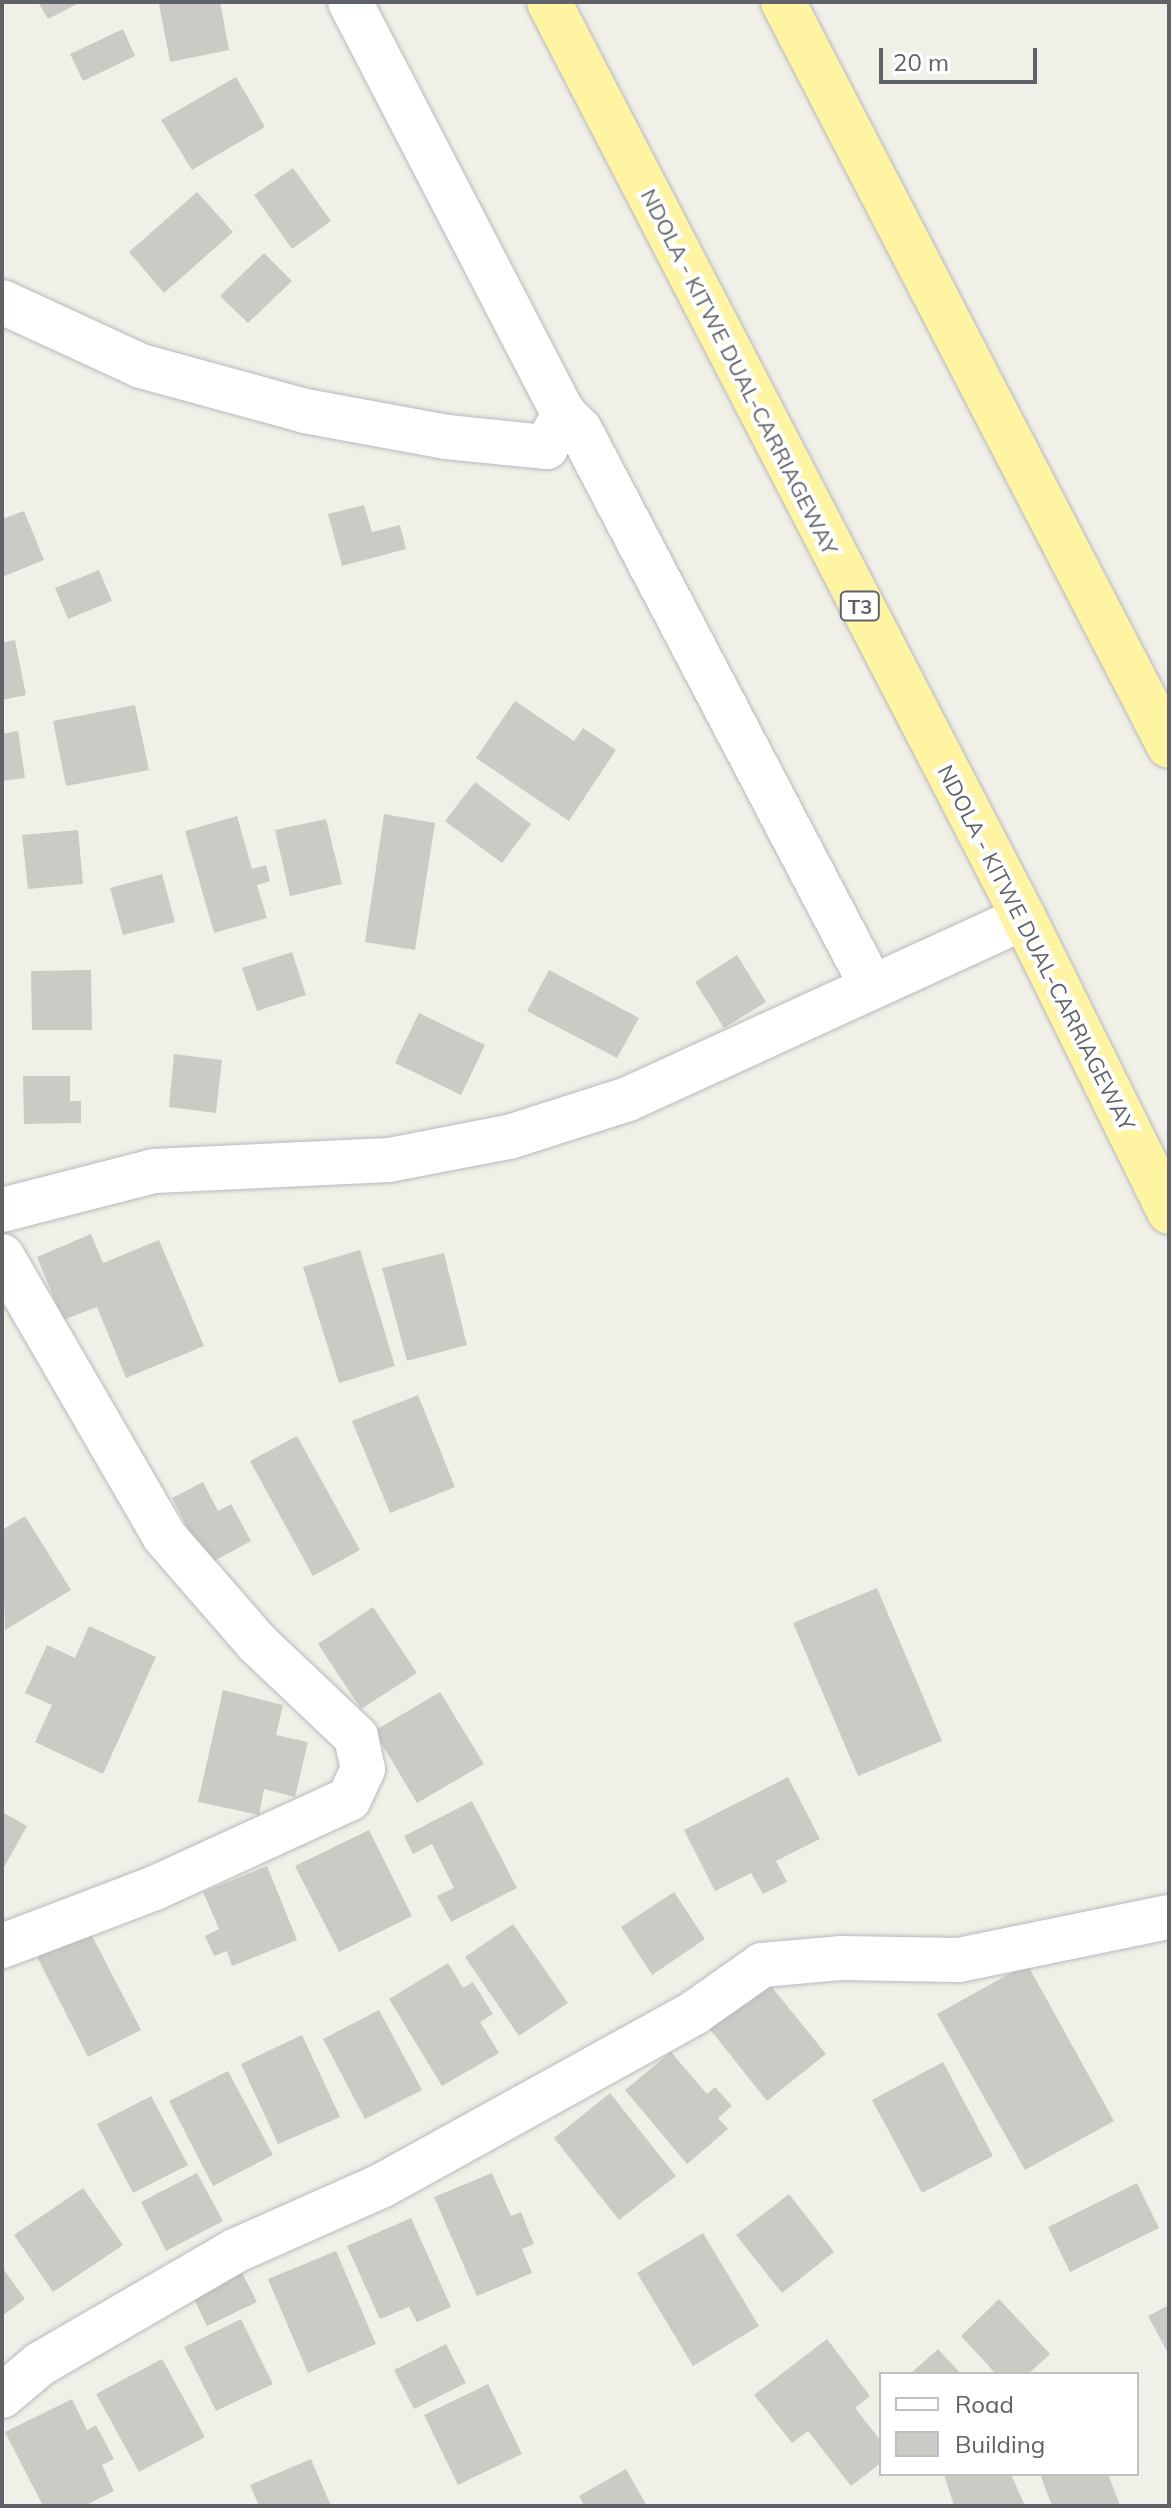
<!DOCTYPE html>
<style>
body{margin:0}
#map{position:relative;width:1171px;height:2508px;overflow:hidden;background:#f1f0e8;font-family:Mulish,sans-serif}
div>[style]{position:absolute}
.building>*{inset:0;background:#cccac5}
.roads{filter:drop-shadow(0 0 2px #b8b9be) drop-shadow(0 0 2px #b8b9be)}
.minor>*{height:44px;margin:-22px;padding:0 22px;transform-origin:22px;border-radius:22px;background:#fff}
.trunk>*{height:44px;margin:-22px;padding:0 22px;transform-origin:22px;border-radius:22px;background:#fef4a1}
span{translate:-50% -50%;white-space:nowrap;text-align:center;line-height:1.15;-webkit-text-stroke:8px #fff;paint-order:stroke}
.shield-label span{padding:2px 6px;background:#fff;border:2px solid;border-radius:6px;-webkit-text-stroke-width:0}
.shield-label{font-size:20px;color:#5f6268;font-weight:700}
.street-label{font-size:22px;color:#5f6268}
.frame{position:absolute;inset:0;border:4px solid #5f6268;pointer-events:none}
.legend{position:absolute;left:879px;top:2372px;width:260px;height:104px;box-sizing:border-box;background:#fff;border:2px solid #bfc0c3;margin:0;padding:10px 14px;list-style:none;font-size:24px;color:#5f6268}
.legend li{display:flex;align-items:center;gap:16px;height:40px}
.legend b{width:40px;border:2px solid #bfc0c3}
.scale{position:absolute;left:879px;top:48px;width:158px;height:36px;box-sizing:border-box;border:4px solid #5f6268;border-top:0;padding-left:10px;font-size:24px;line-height:28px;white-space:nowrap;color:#5f6268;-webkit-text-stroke:6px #fff;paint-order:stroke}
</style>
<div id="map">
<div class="building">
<i style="clip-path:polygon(38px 2px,81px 2px,48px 19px)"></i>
<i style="clip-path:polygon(220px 2px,229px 50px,170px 62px,159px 4px)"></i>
<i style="clip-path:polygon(123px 29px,135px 56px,83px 81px,70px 54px)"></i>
<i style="clip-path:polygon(236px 77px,265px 127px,192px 170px,161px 120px)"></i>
<i style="clip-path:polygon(293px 168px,331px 221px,292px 249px,254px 195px)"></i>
<i style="clip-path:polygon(197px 192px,233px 232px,164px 293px,129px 252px)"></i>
<i style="clip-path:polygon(264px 253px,292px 281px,248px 323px,220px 296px)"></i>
<i style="clip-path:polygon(364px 505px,372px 532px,400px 525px,406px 549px,342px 566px,328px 514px)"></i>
<i style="clip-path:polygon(24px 511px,44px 560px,2px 577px,2px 519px)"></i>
<i style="clip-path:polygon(99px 570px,112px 601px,68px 619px,55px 588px)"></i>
<i style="clip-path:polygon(15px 640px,26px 695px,2px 700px,2px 643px)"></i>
<i style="clip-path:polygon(515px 701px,574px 741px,583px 728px,616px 750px,569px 821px,476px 758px)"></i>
<i style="clip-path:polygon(135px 705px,149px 770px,66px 786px,53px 721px)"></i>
<i style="clip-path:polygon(18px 731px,25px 778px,2px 781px,2px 734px)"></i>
<i style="clip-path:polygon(475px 782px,531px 824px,502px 863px,445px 821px)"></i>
<i style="clip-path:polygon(384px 814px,435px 823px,415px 950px,365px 942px)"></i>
<i style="clip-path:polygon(237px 816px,252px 869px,266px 865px,270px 881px,257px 885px,267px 918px,214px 933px,185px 831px)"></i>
<i style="clip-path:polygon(326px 819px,342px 884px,290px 896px,275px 830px)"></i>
<i style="clip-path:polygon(78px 830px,83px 884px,28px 889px,22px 835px)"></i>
<i style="clip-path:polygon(162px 874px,175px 922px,123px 935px,110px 888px)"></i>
<i style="clip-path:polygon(292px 952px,306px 995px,257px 1011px,242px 968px)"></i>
<i style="clip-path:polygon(737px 955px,766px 1002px,724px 1028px,695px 982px)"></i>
<i style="clip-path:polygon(91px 970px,92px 1030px,32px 1030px,31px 971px)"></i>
<i style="clip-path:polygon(549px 970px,639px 1018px,617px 1058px,527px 1011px)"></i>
<i style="clip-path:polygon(419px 1013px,485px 1045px,461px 1095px,395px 1063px)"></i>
<i style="clip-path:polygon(174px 1054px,222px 1060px,216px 1113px,169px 1107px)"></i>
<i style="clip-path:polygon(23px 1076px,70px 1076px,70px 1101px,81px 1101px,81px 1123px,24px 1124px)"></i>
<i style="clip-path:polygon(91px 1234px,103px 1263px,159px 1240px,204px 1346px,126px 1378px,97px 1307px,63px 1320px,37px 1257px)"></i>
<i style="clip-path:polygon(360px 1250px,395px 1366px,339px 1383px,303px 1267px)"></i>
<i style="clip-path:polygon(444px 1253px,467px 1345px,407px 1361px,382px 1268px)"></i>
<i style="clip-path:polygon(418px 1395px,455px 1487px,390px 1513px,352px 1421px)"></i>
<i style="clip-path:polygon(297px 1436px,360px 1550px,313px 1576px,250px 1461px)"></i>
<i style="clip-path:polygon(203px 1482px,218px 1511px,231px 1504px,251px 1541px,207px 1565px,172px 1498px)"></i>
<i style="clip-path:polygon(25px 1516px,71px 1590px,5px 1630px,2px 1530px)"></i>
<i style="clip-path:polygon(877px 1588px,942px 1741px,858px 1776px,793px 1623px)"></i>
<i style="clip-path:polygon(373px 1607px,417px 1673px,361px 1709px,318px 1644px)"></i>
<i style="clip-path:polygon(89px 1626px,156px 1657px,103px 1774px,35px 1742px,52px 1705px,25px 1693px,47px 1645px,75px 1658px)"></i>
<i style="clip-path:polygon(223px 1690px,283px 1705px,276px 1735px,308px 1742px,295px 1797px,264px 1789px,259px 1815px,198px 1802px)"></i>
<i style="clip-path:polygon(440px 1692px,484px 1764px,417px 1803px,374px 1731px)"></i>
<i style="clip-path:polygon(788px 1777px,820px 1839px,776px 1861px,787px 1882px,763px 1894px,751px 1873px,715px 1891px,684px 1830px)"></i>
<i style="clip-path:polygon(472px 1801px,517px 1888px,451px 1922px,437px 1896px,454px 1888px,432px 1844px,413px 1854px,404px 1836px)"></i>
<i style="clip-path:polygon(2px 1812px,27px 1826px,2px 1871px)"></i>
<i style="clip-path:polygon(369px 1830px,412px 1916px,339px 1952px,295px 1866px)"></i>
<i style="clip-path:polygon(267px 1866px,297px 1940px,232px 1966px,227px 1951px,214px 1956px,205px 1936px,219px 1929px,203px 1892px)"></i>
<i style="clip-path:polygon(674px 1892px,705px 1939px,652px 1975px,621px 1927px)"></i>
<i style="clip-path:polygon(513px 1924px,568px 2003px,519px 2036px,465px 1957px)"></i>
<i style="clip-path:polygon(89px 1930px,141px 2030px,88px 2057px,37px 1957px)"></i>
<i style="clip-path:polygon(448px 1963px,463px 1988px,473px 1982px,493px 2014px,480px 2022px,499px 2053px,442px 2086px,389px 1999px)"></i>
<i style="clip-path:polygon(1027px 1964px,1114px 2121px,1025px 2170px,937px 2014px)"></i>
<i style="clip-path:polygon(763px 1976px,826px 2054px,767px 2101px,705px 2023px)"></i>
<i style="clip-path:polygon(379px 2010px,422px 2090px,365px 2119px,323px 2039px)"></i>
<i style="clip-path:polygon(302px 2035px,340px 2117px,278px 2144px,241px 2064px)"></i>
<i style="clip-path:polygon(671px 2052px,707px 2094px,715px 2087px,732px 2106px,718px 2118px,728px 2129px,687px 2164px,625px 2090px)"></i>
<i style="clip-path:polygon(943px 2062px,993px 2156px,922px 2193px,872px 2100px)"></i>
<i style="clip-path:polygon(228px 2071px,273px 2155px,213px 2186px,169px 2101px)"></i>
<i style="clip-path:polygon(610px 2093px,676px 2176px,619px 2220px,554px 2138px)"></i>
<i style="clip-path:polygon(151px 2096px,188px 2165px,133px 2193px,97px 2124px)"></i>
<i style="clip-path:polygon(197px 2173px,223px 2221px,166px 2251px,141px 2202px)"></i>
<i style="clip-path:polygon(492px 2173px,511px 2216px,521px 2212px,534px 2244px,522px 2249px,532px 2273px,477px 2296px,434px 2197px)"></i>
<i style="clip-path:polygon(1137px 2183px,1159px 2228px,1070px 2272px,1048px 2227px)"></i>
<i style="clip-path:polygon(83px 2188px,123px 2245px,53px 2292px,14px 2235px)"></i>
<i style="clip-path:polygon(789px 2194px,834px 2252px,782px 2293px,736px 2235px)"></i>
<i style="clip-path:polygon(411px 2218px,451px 2307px,417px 2322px,409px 2307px,380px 2319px,347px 2246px)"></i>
<i style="clip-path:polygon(703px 2233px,759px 2326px,693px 2366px,637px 2273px)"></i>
<i style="clip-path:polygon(336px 2251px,376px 2344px,308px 2373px,268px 2279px)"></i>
<i style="clip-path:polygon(236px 2261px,257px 2302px,207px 2326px,187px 2285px)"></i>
<i style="clip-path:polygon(2px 2267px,25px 2299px,2px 2316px)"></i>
<i style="clip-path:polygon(999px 2299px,1050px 2354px,1028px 2374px,996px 2374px,961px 2336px)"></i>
<i style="clip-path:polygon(1169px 2305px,1169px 2355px,1148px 2316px)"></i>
<i style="clip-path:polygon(241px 2319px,273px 2384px,216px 2411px,184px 2347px)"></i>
<i style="clip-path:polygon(827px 2339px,870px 2396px,855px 2408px,881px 2441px,881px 2463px,851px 2486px,808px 2431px,792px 2443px,754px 2395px)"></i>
<i style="clip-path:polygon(446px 2344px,466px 2383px,414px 2409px,394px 2370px)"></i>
<i style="clip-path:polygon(938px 2349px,961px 2374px,910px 2374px)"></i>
<i style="clip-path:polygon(162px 2359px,205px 2437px,139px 2472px,96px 2394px)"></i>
<i style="clip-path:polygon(488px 2384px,522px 2454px,458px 2485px,424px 2415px)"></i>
<i style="clip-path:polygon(72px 2399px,87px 2430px,96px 2425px,114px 2459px,102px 2465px,114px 2491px,84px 2506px,43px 2506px,5px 2432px)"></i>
<i style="clip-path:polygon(311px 2459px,331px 2506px,259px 2506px,250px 2485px)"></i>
<i style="clip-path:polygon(626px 2469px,647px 2506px,584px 2506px,579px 2496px)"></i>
<i style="clip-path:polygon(944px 2474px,1011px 2474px,1025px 2506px,954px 2506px)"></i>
<i style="clip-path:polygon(1040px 2474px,1108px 2474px,1120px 2506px,1052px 2506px)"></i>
</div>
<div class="roads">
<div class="minor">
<i style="left:350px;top:2px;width:464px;rotate:62.6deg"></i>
<i style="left:2px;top:302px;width:153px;rotate:24.7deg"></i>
<i style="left:141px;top:366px;width:170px;rotate:15.3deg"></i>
<i style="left:305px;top:411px;width:144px;rotate:10.4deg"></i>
<i style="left:447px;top:437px;width:100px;rotate:5.8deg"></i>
<i style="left:546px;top:447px;width:38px;rotate:-61deg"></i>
<i style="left:564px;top:414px;width:23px;rotate:45deg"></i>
<i style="left:580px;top:430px;width:629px;rotate:62.33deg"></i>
<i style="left:2px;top:1210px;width:157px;rotate:-14.4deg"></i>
<i style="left:154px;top:1171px;width:235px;rotate:-2.7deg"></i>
<i style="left:389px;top:1160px;width:122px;rotate:-10.9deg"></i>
<i style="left:509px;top:1137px;width:125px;rotate:-17.7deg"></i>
<i style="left:628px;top:1099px;width:435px;rotate:-24.6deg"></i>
<i style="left:2px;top:1256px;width:323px;rotate:59.9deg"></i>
<i style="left:164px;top:1536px;width:142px;rotate:49deg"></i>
<i style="left:257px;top:1643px;width:137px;rotate:43.5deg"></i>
<i style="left:356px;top:1737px;width:33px;rotate:78deg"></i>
<i style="left:363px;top:1769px;width:33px;rotate:115deg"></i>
<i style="left:349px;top:1799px;width:213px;rotate:155.4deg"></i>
<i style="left:155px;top:1888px;width:164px;rotate:159.2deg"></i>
<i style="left:2px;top:2396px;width:50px;rotate:-40.1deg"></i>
<i style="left:40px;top:2364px;width:228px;rotate:-30.1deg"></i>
<i style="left:237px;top:2250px;width:158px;rotate:-24deg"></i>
<i style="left:381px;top:2186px;width:358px;rotate:-28.9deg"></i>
<i style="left:694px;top:2013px;width:83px;rotate:-35.2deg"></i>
<i style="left:762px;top:1965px;width:78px;rotate:-5.1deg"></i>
<i style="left:840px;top:1958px;width:119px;rotate:1deg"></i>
<i style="left:959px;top:1960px;width:214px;rotate:-11.6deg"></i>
</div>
<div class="trunk">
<i style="left:549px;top:2px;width:1032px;rotate:62.59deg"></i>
<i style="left:1024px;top:918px;width:328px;rotate:63.7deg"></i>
<i style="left:783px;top:2px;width:838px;rotate:62.58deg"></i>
</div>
</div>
<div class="shield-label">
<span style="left:860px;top:606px">T3</span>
</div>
<div class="street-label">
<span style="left:739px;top:372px;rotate:63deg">NDOLA - KITWE DUAL-CARRIAGEWAY</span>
<span style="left:1036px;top:948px;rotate:63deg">NDOLA - KITWE DUAL-CARRIAGEWAY</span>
</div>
<div class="frame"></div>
<ul class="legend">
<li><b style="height:10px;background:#fff"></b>Road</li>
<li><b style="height:22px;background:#cccac5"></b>Building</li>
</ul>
<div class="scale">20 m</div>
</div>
